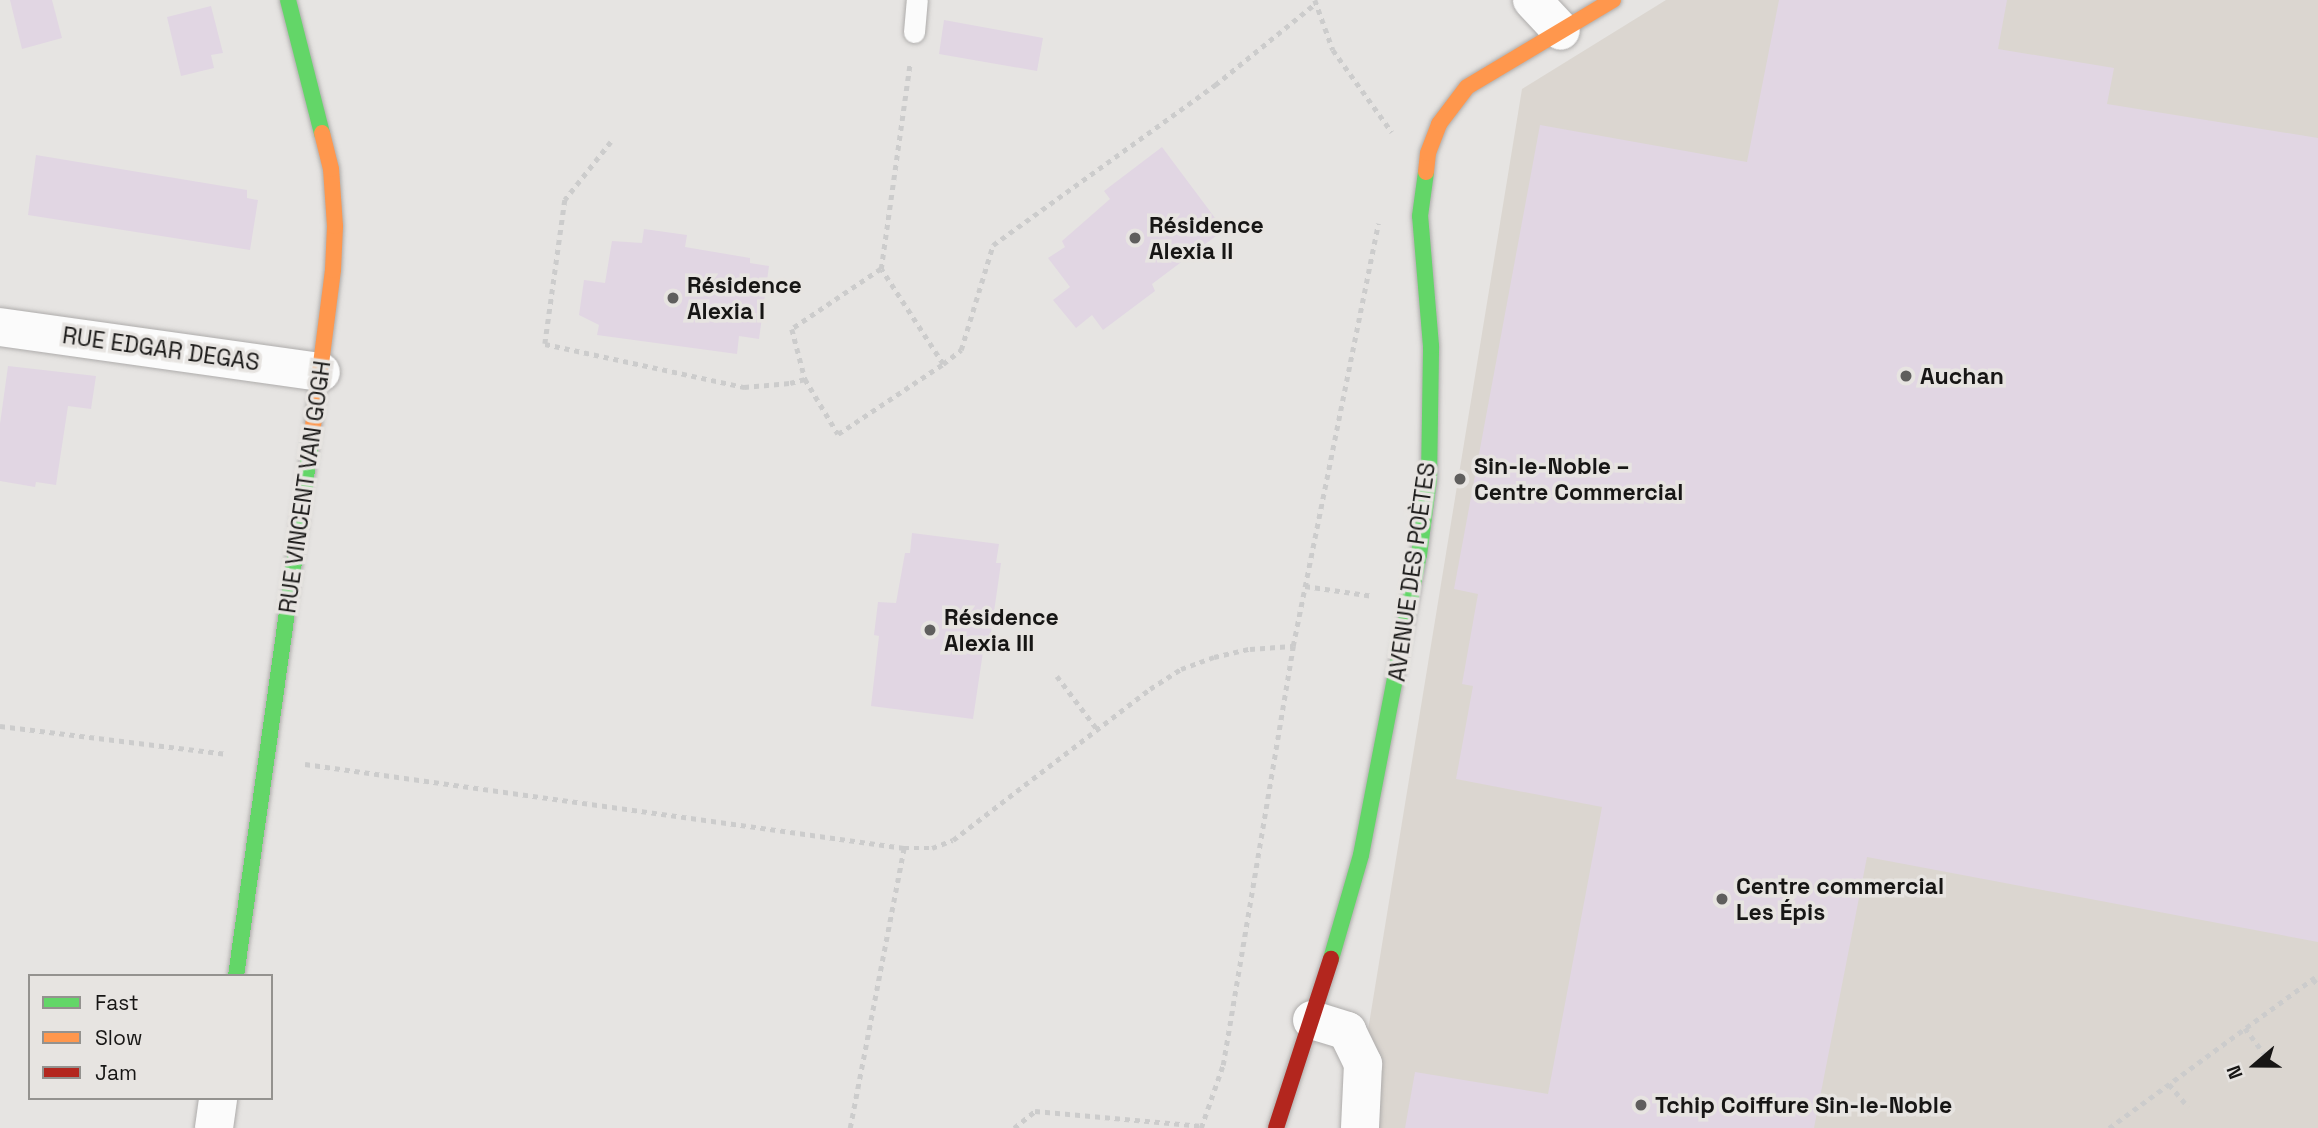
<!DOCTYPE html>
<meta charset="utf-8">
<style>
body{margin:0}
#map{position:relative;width:2318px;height:1128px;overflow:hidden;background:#e6e4e2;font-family:"Space Grotesk",sans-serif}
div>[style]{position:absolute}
.built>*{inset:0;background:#dbd6d0}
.building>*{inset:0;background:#e1d6e3}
.path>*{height:4.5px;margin-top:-2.25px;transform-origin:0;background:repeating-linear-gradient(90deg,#ccc 0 5px,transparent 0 10px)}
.roads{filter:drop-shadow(0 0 2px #aeacab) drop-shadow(0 0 2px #aeacab)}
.lane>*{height:21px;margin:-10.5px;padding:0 10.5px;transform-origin:10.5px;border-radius:10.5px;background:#fbfbfb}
.street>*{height:38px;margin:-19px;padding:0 19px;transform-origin:19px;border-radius:19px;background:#fbfbfb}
.fast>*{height:16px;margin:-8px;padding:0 8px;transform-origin:8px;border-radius:8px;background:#63d668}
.slow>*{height:16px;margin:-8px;padding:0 8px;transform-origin:8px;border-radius:8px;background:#ff974d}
.jam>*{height:16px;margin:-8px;padding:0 8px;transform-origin:8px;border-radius:8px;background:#b3261e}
.dots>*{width:19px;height:19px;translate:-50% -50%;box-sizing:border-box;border:4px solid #e7e4e1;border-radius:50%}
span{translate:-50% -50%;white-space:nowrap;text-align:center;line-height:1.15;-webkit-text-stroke:7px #e7e4e1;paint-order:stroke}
.poi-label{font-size:23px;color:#171615;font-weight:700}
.left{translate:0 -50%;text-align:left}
.street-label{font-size:23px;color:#171615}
.legend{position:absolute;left:28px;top:974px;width:245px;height:126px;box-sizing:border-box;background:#e7e4e1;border:2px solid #94928f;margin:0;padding:9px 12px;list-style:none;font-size:21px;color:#171615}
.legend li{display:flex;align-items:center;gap:14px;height:35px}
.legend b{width:35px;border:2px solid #94928f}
.north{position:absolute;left:2220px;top:1030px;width:70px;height:70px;-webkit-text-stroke:5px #e7e4e1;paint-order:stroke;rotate:250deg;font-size:19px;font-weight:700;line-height:28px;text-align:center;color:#171615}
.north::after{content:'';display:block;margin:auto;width:24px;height:32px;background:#171615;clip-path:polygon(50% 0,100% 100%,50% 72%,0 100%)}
</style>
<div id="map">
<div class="built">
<i style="clip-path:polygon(1666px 0,2318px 0,2318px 1128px,1352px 1128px,1522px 89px)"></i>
</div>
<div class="building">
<i style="clip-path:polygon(10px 0,52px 0,62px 38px,22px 49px)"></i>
<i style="clip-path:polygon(1779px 0,2007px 0,1998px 49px,2114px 68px,2107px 104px,2318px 138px,2318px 942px,1867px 857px,1814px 1128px,1405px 1128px,1415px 1072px,1548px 1094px,1602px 807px,1456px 779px,1473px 686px,1462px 684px,1478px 594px,1454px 589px,1540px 125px,1747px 162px)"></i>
<i style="clip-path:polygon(211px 6px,223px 53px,211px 55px,214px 68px,181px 76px,167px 17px)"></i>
<i style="clip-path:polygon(944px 20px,1043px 38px,1037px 71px,939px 54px)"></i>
<i style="clip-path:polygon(1162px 147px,1224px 230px,1152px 284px,1155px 291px,1103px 330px,1092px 315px,1076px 328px,1053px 300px,1070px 287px,1048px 258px,1065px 247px,1062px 241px,1110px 199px,1104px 191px)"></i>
<i style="clip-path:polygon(36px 155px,247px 190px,247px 198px,258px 200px,250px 250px,28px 215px)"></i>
<i style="clip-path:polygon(644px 229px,687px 235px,685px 247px,750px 258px,750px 263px,769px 266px,759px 339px,739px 336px,737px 354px,597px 335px,599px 325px,579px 315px,584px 280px,605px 283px,612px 241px,642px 243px)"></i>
<i style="clip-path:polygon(8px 366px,96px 376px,91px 409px,68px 406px,56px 485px,36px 482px,35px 487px,0 481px,0 424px)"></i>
<i style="clip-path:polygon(912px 533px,999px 544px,996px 563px,1001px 563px,993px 619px,988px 652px,983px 652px,973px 719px,871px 706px,879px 636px,874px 635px,878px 602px,896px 603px,905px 553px,910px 553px)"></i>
</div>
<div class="path">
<i style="left:1315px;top:0;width:53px;rotate:70.2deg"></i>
<i style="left:1333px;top:50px;width:101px;rotate:54.3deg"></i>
<i style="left:611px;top:142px;width:74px;rotate:128.4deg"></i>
<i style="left:565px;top:200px;width:145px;rotate:97.9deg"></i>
<i style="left:545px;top:344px;width:204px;rotate:12.2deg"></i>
<i style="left:744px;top:387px;width:46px;rotate:-5deg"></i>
<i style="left:790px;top:383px;width:16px;rotate:-15deg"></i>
<i style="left:805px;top:379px;width:64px;rotate:59deg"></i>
<i style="left:838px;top:434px;width:126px;rotate:-33.7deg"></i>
<i style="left:943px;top:364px;width:113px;rotate:-123.1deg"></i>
<i style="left:881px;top:269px;width:107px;rotate:146deg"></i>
<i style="left:792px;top:329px;width:52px;rotate:75.4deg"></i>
<i style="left:881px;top:269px;width:209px;rotate:-82deg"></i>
<i style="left:943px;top:364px;width:23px;rotate:-38deg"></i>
<i style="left:961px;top:350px;width:110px;rotate:-73.1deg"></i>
<i style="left:993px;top:245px;width:274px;rotate:-35.8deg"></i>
<i style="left:1215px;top:85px;width:130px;rotate:-39.1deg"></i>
<i style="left:1305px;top:586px;width:69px;rotate:8.4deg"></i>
<i style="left:1057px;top:676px;width:66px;rotate:53deg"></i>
<i style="left:0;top:726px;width:229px;rotate:7deg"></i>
<i style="left:305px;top:764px;width:605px;rotate:7.98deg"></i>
<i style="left:2313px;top:979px;width:8px;rotate:50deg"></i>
<i style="left:2245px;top:1028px;width:38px;rotate:53deg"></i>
<i style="left:2169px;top:1084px;width:30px;rotate:50deg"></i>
<i style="left:850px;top:1128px;width:285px;rotate:-79.1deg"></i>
<i style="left:904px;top:848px;width:28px"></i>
<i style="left:932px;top:848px;width:22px;rotate:-21deg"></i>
<i style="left:953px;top:840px;width:248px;rotate:-37.5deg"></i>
<i style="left:1150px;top:689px;width:37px;rotate:-33deg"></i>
<i style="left:1181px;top:669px;width:35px;rotate:-20deg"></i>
<i style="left:1214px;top:657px;width:37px;rotate:-13deg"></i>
<i style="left:1250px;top:649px;width:43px;rotate:-4deg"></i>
<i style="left:1014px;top:1128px;width:27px;rotate:-39deg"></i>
<i style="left:1035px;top:1111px;width:168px;rotate:5.1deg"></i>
<i style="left:1201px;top:1128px;width:67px;rotate:-70.8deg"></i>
<i style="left:1223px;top:1065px;width:425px;rotate:-80.5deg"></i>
<i style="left:1293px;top:646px;width:431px;rotate:-78.6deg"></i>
<i style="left:2109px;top:1128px;width:259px;rotate:-36.2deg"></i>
</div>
<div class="roads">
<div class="lane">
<i style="left:914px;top:32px;width:32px;rotate:-85deg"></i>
</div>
<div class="street">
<i style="left:1532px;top:0;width:42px;rotate:46.9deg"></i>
<i style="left:0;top:327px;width:324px;rotate:8deg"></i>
<i style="left:1312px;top:1020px;width:37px;rotate:17deg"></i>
<i style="left:1347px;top:1031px;width:37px;rotate:64deg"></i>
<i style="left:1363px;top:1064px;width:64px;rotate:92.7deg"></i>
<i style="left:214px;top:1128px;width:30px;rotate:-82deg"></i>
</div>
<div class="fast">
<i style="left:288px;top:0;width:137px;rotate:75.7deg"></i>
<i style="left:1331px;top:959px;width:108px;rotate:-73.9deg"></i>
<i style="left:1361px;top:855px;width:306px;rotate:-79.1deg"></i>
<i style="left:1419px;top:555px;width:77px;rotate:-82.5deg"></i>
<i style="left:1429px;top:479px;width:133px;rotate:-89.1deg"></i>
<i style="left:1431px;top:346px;width:130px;rotate:-94.8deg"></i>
<i style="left:1420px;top:216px;width:44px;rotate:-82.2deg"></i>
<i style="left:236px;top:976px;width:547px;rotate:-82.02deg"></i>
</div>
<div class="slow">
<i style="left:1426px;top:172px;width:19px;rotate:-84deg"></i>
<i style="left:1428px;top:153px;width:31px;rotate:-69deg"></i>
<i style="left:1439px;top:124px;width:46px;rotate:-52.9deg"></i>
<i style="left:1467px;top:87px;width:170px;rotate:-30.8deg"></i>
<i style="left:312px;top:434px;width:165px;rotate:-82.7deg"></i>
<i style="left:333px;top:270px;width:44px;rotate:-87.4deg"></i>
<i style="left:335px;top:226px;width:57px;rotate:-94deg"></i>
<i style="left:331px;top:169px;width:37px;rotate:-104deg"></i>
</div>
<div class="jam">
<i style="left:1276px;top:1128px;width:178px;rotate:-72deg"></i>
</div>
</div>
<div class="dots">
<i style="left:1135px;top:238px;background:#5f5e5d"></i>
<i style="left:673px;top:298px;background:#5f5e5d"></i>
<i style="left:1906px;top:376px;background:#5f5e5d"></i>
<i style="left:1460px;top:479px;background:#5f5e5d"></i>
<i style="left:930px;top:630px;background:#5f5e5d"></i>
<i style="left:1722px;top:899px;background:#5f5e5d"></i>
<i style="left:1641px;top:1105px;background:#5f5e5d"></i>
</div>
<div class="poi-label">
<span class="left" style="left:1149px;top:238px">Résidence<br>Alexia II</span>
<span class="left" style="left:687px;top:298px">Résidence<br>Alexia I</span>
<span class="left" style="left:1920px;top:376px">Auchan</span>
<span class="left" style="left:1474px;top:479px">Sin-le-Noble –<br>Centre Commercial</span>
<span class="left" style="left:944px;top:630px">Résidence<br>Alexia III</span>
<span class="left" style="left:1736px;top:899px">Centre commercial<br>Les Épis</span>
<span class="left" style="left:1655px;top:1105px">Tchip Coiffure Sin-le-Noble</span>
</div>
<div class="street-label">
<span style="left:161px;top:349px;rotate:8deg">RUE EDGAR DEGAS</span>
<span style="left:305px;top:487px;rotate:-82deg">RUE VINCENT VAN GOGH</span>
<span style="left:1412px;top:572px;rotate:-82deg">AVENUE DES POÈTES</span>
</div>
<ul class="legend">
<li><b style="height:9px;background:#63d668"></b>Fast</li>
<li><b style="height:9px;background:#ff974d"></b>Slow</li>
<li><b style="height:9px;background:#b3261e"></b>Jam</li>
</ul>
<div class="north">N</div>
</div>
